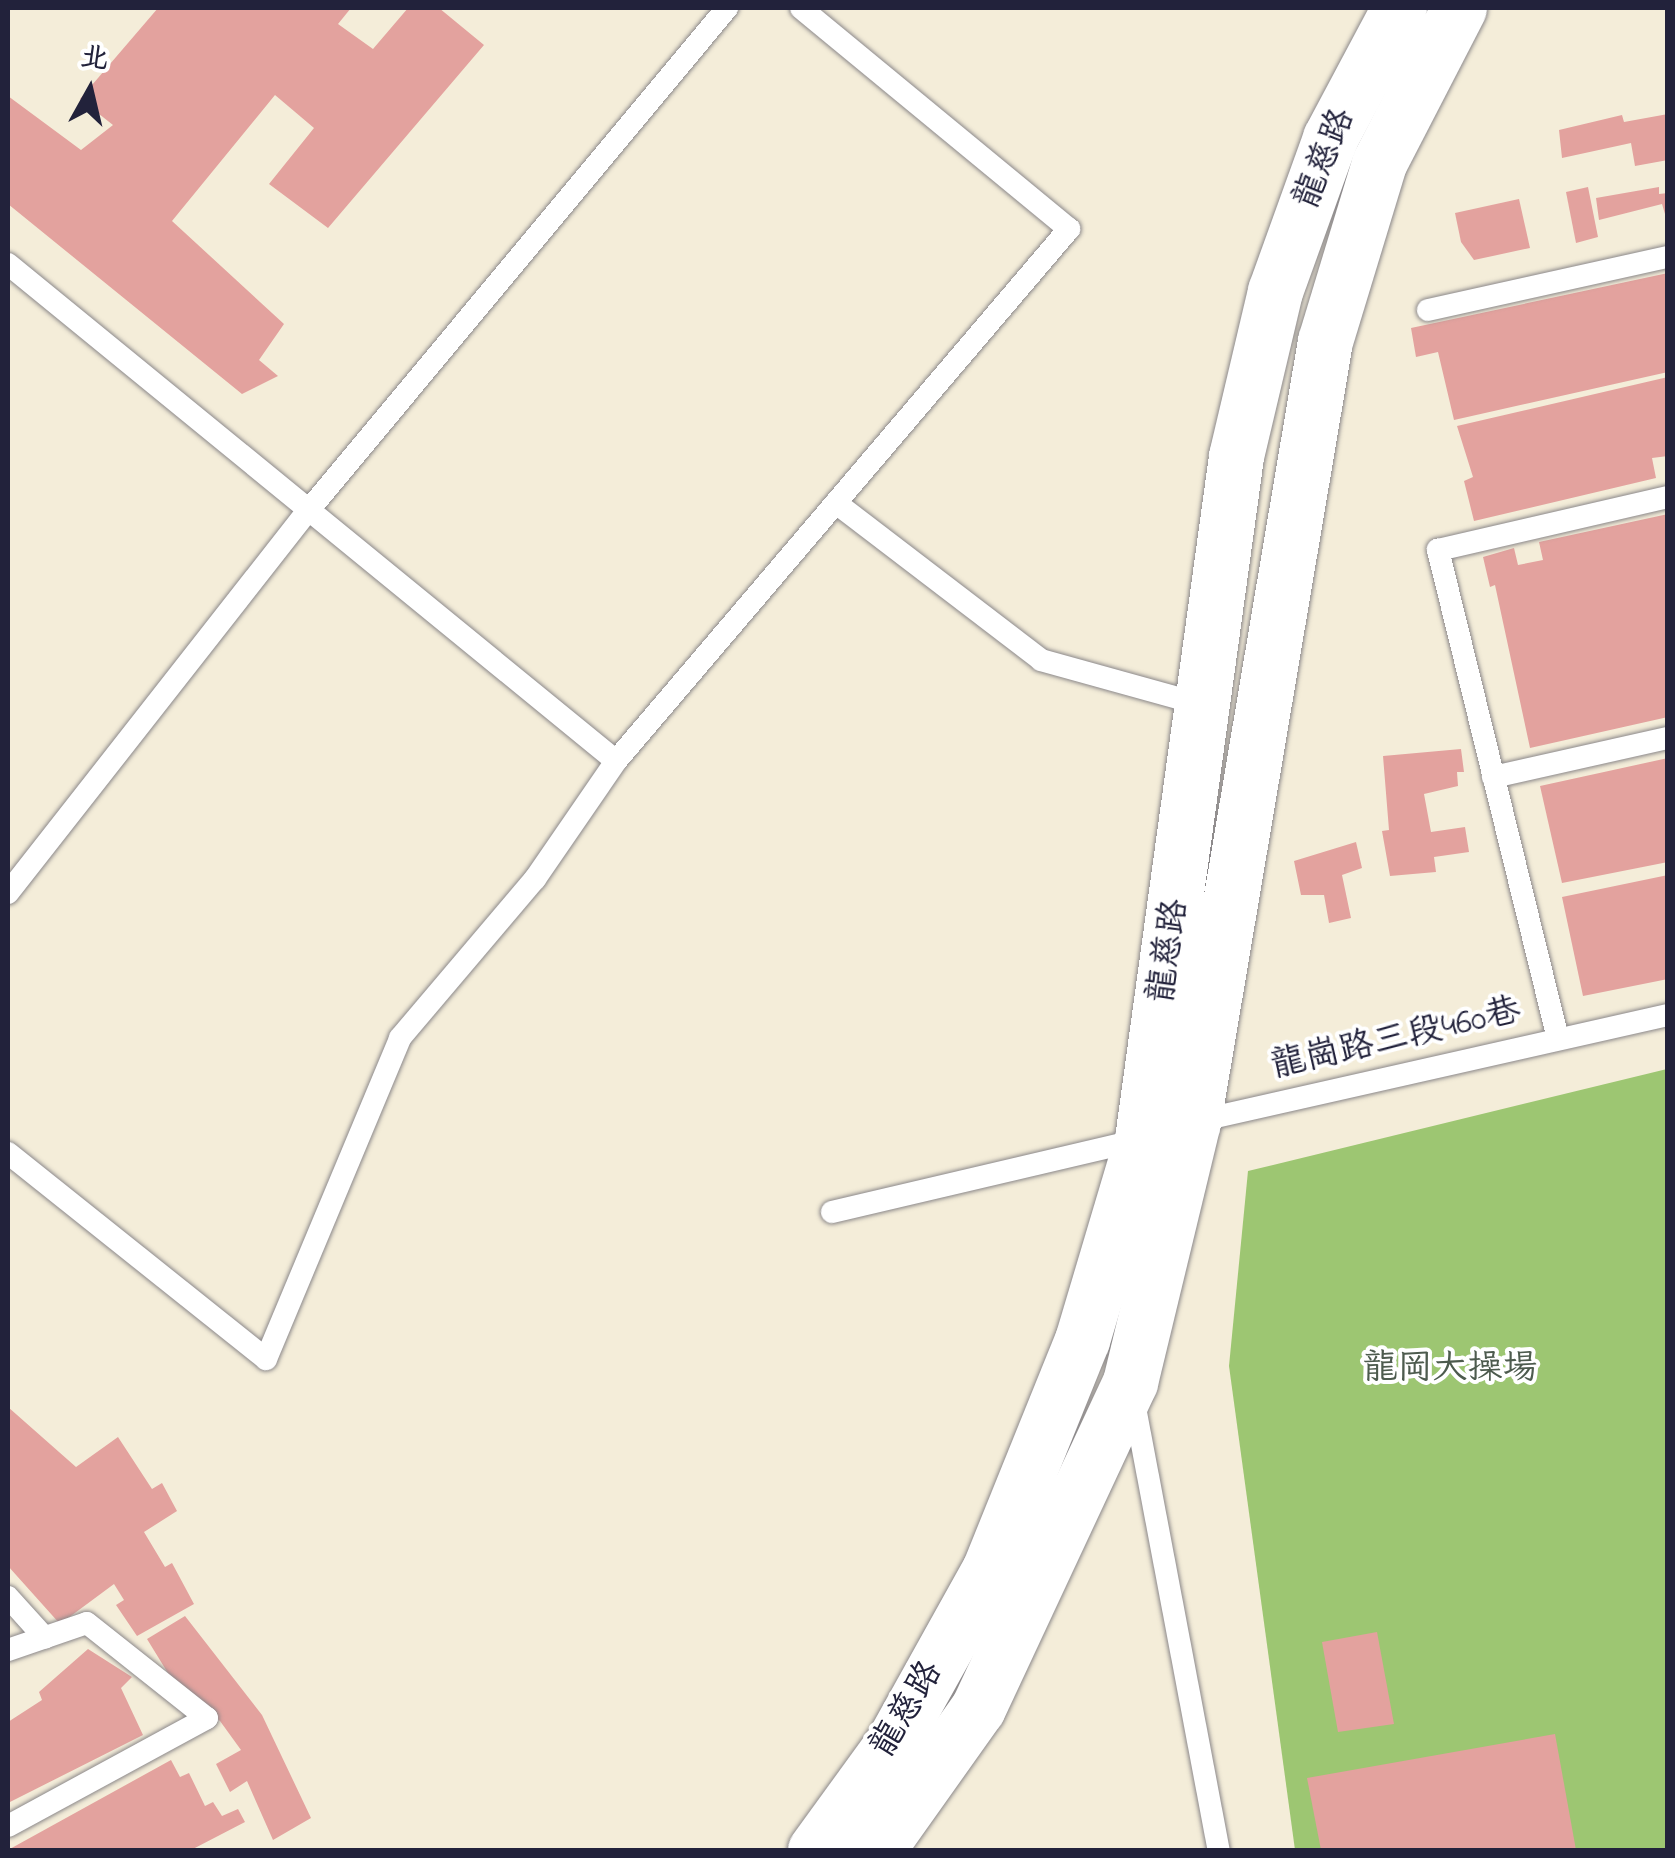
<!DOCTYPE html>
<meta charset="utf-8">
<style>
body{margin:0}
#map{position:relative;width:1675px;height:1858px;overflow:hidden;background:#f4edd9;font-family:"Indie Flower","LXGW WenKai TC",sans-serif}
div>[style]{position:absolute}
.green>*{inset:0;background:#9dc672}
.building>*{inset:0;background:#e3a29e}
.roads{filter:drop-shadow(0 0 2px #8b888a) drop-shadow(0 0 2px #8b888a)}
.service>*{height:22px;margin:-11px;padding:0 11px;transform-origin:11px;border-radius:11px;background:#fff}
.tertiary>*{height:55px;margin:-27.5px;padding:0 27.5px;transform-origin:27.5px;border-radius:27.5px;background:#fff}
span{translate:-50% -50%;white-space:nowrap;text-align:center;line-height:1.15;-webkit-text-stroke:8px #fff;paint-order:stroke}
.street-label{font-size:35px;color:#22223b}
.park-label{font-size:35px;color:#4d5b4e}
.frame{position:absolute;inset:0;border:10px solid #22223b;pointer-events:none}
.north{position:absolute;left:40px;top:40px;width:100px;height:100px;-webkit-text-stroke:8px #fff;paint-order:stroke;rotate:8deg;font-size:28px;font-weight:700;line-height:40px;text-align:center;color:#22223b}
.north::after{content:'';display:block;margin:auto;width:35px;height:45px;background:#22223b;clip-path:polygon(50% 0,100% 100%,50% 72%,0 100%)}
</style>
<div id="map">
<div class="green">
<i style="clip-path:polygon(1667px 1069px,1667px 1850px,1295px 1850px,1229px 1366px,1248px 1171px)"></i>
</div>
<div class="building">
<i style="clip-path:polygon(158px 8px,351px 8px,338px 24px,373px 49px,408px 8px,439px 8px,484px 45px,328px 228px,269px 184px,314px 128px,275px 95px,172px 221px,284px 324px,259px 360px,278px 376px,242px 394px,8px 204px,8px 96px,81px 150px,113px 125px,80px 99px)"></i>
<i style="clip-path:polygon(1668px 114px,1668px 160px,1635px 166px,1631px 143px,1562px 158px,1559px 130px,1622px 115px,1624px 122px)"></i>
<i style="clip-path:polygon(1588px 187px,1598px 237px,1576px 243px,1566px 192px)"></i>
<i style="clip-path:polygon(1659px 187px,1659px 194px,1668px 193px,1668px 224px,1662px 204px,1599px 220px,1596px 198px)"></i>
<i style="clip-path:polygon(1519px 199px,1530px 248px,1474px 260px,1461px 242px,1455px 213px)"></i>
<i style="clip-path:polygon(1668px 273px,1668px 372px,1454px 420px,1438px 352px,1416px 357px,1411px 328px)"></i>
<i style="clip-path:polygon(1668px 377px,1668px 456px,1652px 458px,1656px 478px,1474px 521px,1464px 481px,1473px 477px,1457px 426px)"></i>
<i style="clip-path:polygon(1668px 514px,1668px 717px,1530px 748px,1495px 585px,1490px 587px,1483px 557px,1514px 548px,1518px 565px,1543px 560px,1539px 542px)"></i>
<i style="clip-path:polygon(1461px 749px,1464px 772px,1457px 772px,1458px 786px,1424px 794px,1431px 832px,1465px 827px,1469px 852px,1434px 857px,1436px 872px,1390px 876px,1382px 831px,1389px 830px,1383px 756px)"></i>
<i style="clip-path:polygon(1668px 758px,1668px 862px,1562px 883px,1540px 786px)"></i>
<i style="clip-path:polygon(1356px 842px,1362px 868px,1342px 875px,1351px 918px,1329px 923px,1324px 895px,1301px 895px,1294px 861px)"></i>
<i style="clip-path:polygon(1668px 875px,1668px 979px,1583px 996px,1562px 897px)"></i>
<i style="clip-path:polygon(8px 1407px,76px 1467px,118px 1437px,152px 1489px,162px 1483px,177px 1511px,144px 1532px,165px 1567px,172px 1563px,194px 1604px,137px 1636px,116px 1605px,124px 1600px,114px 1584px,60px 1624px,8px 1566px)"></i>
<i style="clip-path:polygon(185px 1616px,262px 1715px,311px 1818px,273px 1840px,247px 1781px,230px 1792px,216px 1764px,241px 1750px,220px 1721px,174px 1683px,147px 1639px)"></i>
<i style="clip-path:polygon(1377px 1632px,1394px 1724px,1338px 1732px,1322px 1642px)"></i>
<i style="clip-path:polygon(88px 1649px,132px 1677px,121px 1688px,143px 1735px,8px 1803px,8px 1722px,42px 1700px,39px 1692px)"></i>
<i style="clip-path:polygon(1555px 1734px,1576px 1850px,1321px 1850px,1307px 1778px)"></i>
<i style="clip-path:polygon(171px 1760px,180px 1777px,189px 1773px,205px 1806px,213px 1802px,222px 1816px,238px 1809px,245px 1822px,191px 1850px,8px 1850px)"></i>
</div>
<div class="roads">
<div class="service">
<i style="left:8px;top:264px;width:785px;rotate:39.26deg"></i>
<i style="left:1428px;top:310px;width:246px;rotate:-12.5deg"></i>
<i style="left:836px;top:503px;width:258px;rotate:37.4deg"></i>
<i style="left:1041px;top:660px;width:168px;rotate:15.5deg"></i>
<i style="left:1493px;top:777px;width:179px;rotate:-12.6deg"></i>
<i style="left:8px;top:893px;width:486px;rotate:-51.9deg"></i>
<i style="left:308px;top:511px;width:655px;rotate:-50.21deg"></i>
<i style="left:1558px;top:1039px;width:504px;rotate:-103.79deg"></i>
<i style="left:1438px;top:550px;width:236px;rotate:-13deg"></i>
<i style="left:1193px;top:1122px;width:487px;rotate:-12.7deg"></i>
<i style="left:8px;top:1153px;width:330px;rotate:38.6deg"></i>
<i style="left:266px;top:1359px;width:348px;rotate:-67.3deg"></i>
<i style="left:400px;top:1038px;width:209px;rotate:-49.7deg"></i>
<i style="left:535px;top:879px;width:143px;rotate:-55.5deg"></i>
<i style="left:616px;top:761px;width:699px;rotate:-49.59deg"></i>
<i style="left:1069px;top:229px;width:347px;rotate:-140.5deg"></i>
<i style="left:832px;top:1212px;width:315px;rotate:-13.2deg"></i>
<i style="left:1134px;top:1402px;width:456px;rotate:79.3deg"></i>
<i style="left:8px;top:1597px;width:55px;rotate:47.9deg"></i>
<i style="left:8px;top:1650px;width:83px;rotate:-18.9deg"></i>
<i style="left:87px;top:1623px;width:153px;rotate:38.4deg"></i>
<i style="left:207px;top:1718px;width:226px;rotate:151.5deg"></i>
</div>
<div class="tertiary">
<i style="left:815px;top:1850px;width:131px;rotate:-54deg"></i>
<i style="left:892px;top:1744px;width:199px;rotate:-60.9deg"></i>
<i style="left:989px;top:1570px;width:248px;rotate:-68deg"></i>
<i style="left:1082px;top:1340px;width:210px;rotate:-73.4deg"></i>
<i style="left:1142px;top:1139px;width:689px;rotate:-82.16deg"></i>
<i style="left:1236px;top:456px;width:170px;rotate:-76.7deg"></i>
<i style="left:1275px;top:291px;width:163px;rotate:-70.2deg"></i>
<i style="left:1330px;top:138px;width:147px;rotate:-62deg"></i>
<i style="left:877px;top:1850px;width:174px;rotate:-54.6deg"></i>
<i style="left:978px;top:1708px;width:360px;rotate:-65deg"></i>
<i style="left:1130px;top:1382px;width:268px;rotate:-76.4deg"></i>
<i style="left:1193px;top:1122px;width:792px;rotate:-80.41deg"></i>
<i style="left:1325px;top:341px;width:186px;rotate:-73.1deg"></i>
<i style="left:1379px;top:163px;width:174px;rotate:-62.7deg"></i>
</div>
</div>
<div class="street-label">
<span style="left:1326px;top:159px;rotate:-68deg">龍慈路</span>
<span style="left:1170px;top:951px;rotate:-82deg">龍慈路</span>
<span style="left:1396px;top:1040px;rotate:-13deg">龍崗路三段460巷</span>
<span style="left:908px;top:1710px;rotate:-59deg">龍慈路</span>
</div>
<div class="park-label">
<span style="left:1450px;top:1370px">龍岡大操場</span>
</div>
<div class="frame"></div>
<div class="north">北</div>
</div>
